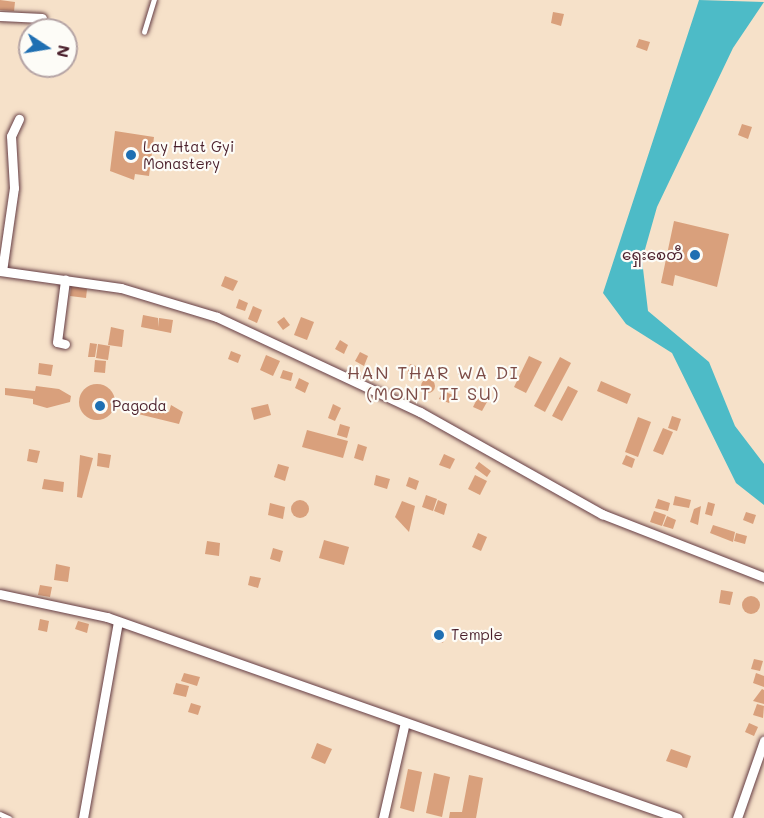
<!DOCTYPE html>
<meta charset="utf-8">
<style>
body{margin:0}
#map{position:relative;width:764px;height:818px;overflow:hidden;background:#f6e1c9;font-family:Mali,"Noto Sans Myanmar",sans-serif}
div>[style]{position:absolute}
.water>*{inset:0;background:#4dbbc7}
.building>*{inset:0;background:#d9a07c}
.round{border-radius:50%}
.roads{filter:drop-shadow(0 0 2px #643c43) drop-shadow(0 0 2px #643c43)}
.service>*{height:4.5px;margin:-2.25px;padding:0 2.25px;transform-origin:2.25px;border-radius:2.25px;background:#fff}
.minor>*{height:9px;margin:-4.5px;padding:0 4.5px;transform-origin:4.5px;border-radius:4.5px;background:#fff}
.dots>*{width:16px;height:16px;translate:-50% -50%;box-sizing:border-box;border:3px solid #fdfcf7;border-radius:50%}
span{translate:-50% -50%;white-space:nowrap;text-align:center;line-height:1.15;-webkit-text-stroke:4.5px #fdfcf7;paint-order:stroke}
.poi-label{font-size:15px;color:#4a1f2b}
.left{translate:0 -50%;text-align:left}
.right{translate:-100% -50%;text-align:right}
.quarter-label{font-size:18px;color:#7c4c47;letter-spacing:1.5px}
.north{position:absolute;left:18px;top:18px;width:60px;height:60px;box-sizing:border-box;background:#fdfcf7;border:2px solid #b5a4a5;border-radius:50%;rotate:102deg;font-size:16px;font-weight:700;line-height:24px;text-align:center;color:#4a1f2b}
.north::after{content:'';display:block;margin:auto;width:21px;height:27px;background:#1f6fb2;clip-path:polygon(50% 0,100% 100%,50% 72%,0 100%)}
</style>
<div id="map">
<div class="water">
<i style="clip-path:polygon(699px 0,764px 2px,733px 48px,657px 207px,642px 260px,648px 311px,709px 362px,735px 426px,764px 464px,764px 505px,736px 483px,672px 353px,626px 324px,603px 293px)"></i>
</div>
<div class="building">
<i style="clip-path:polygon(0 0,15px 2px,14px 11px,0 10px)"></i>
<i style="clip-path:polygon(553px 12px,564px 14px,561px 26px,551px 23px)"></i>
<i style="clip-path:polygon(639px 39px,650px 42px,647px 51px,636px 47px)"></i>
<i style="clip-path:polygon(742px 124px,752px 127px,748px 139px,738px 135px)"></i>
<i style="clip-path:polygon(115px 131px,154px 137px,149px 176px,135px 174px,134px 180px,110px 171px)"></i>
<i style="clip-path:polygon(674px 221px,729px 234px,717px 287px,675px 275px,673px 286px,661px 283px)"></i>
<i style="clip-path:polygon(225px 276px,238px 281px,233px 291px,221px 286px)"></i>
<i style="clip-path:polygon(71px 286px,87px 289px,86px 298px,70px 296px)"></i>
<i style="clip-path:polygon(239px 299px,248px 303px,245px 311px,236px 308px)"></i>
<i style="clip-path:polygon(253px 306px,262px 310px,257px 323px,248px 319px)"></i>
<i style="clip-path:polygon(143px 315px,158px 318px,158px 327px,159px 318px,173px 320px,171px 333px,141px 327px)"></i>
<i style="clip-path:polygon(284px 317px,290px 325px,283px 330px,277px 322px)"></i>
<i style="clip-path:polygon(301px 317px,314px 322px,307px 340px,294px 335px)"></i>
<i style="clip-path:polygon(111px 327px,124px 330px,122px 347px,108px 345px)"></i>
<i style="clip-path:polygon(340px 340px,348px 345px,344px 354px,335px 349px)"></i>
<i style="clip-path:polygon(90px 343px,97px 344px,95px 357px,88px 357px)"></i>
<i style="clip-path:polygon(98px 344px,110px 346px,108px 360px,96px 358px)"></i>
<i style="clip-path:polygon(231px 351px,241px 355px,238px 363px,228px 359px)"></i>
<i style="clip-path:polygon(360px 352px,368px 356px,364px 366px,355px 361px)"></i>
<i style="clip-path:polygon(266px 355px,280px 361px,273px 376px,260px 370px)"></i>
<i style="clip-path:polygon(529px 356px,542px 362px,526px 393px,514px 387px)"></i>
<i style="clip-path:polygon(560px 357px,571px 363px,545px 412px,534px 406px)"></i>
<i style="clip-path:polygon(95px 360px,106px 361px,105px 373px,94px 372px)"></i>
<i style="clip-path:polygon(39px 363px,53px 365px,51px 376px,38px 374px)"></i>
<i style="clip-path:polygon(410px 364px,422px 368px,419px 378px,407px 374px)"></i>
<i style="clip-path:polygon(283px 370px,293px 373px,291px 381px,280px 378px)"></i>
<i style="clip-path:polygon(299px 378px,309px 383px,305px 393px,295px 388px)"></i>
<i class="round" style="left:421px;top:379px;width:14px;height:14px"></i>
<i style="clip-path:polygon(601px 381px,631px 394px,627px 404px,597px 391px)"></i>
<i class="round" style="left:79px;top:384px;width:36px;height:36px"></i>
<i style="clip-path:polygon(36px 386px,59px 389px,71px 396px,70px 402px,47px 408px,33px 404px,33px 399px,5px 395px,5px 388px,35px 391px)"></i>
<i style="clip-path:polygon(568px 386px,578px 391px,562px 421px,552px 416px)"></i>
<i style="clip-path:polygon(443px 391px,453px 395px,449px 403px,439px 399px)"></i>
<i style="clip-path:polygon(478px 397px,487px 402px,482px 411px,473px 407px)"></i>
<i style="clip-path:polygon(268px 404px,271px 415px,254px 420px,251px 408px)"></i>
<i style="clip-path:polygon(333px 404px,341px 408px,335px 421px,328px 418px)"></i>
<i style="clip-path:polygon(171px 405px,183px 412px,179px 424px,130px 412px,130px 406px,169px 412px)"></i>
<i style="clip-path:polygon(672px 416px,681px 419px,677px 431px,668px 428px)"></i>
<i style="clip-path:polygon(638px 417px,651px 422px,638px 457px,625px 452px)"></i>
<i style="clip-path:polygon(340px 424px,350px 427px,347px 438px,337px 435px)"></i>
<i style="clip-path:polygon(663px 428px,673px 432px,663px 455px,653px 451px)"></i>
<i style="clip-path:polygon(307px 430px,348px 441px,343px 458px,302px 447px)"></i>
<i style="clip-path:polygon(358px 444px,367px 447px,363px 461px,354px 458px)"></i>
<i style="clip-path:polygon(29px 449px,40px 451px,37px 463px,27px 461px)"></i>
<i style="clip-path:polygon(98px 453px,111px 455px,109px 468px,97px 466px)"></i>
<i style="clip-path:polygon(444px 454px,455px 459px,450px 469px,439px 465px)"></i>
<i style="clip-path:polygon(80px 455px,93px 458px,82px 498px,77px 497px)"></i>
<i style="clip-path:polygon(626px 455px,635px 459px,632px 468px,622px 464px)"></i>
<i style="clip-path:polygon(479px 462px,491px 471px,487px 477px,475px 468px)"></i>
<i style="clip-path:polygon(278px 464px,289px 467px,285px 481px,274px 477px)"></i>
<i style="clip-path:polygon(376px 475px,390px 479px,387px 489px,374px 485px)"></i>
<i style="clip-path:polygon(475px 475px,487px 481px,480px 495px,468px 489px)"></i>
<i style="clip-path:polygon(409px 477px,419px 481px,416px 490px,406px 486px)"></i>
<i style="clip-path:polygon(44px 479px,64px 482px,63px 492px,42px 489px)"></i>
<i style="clip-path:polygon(426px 495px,437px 499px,433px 511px,422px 507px)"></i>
<i style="clip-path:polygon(675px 496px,691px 500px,689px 508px,673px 505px)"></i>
<i style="clip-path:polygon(658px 499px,670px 503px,668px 511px,655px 508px)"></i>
<i class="round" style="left:291px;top:500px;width:18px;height:18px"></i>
<i style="clip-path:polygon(438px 500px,447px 504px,444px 515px,434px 511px)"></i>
<i style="clip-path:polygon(402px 501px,415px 506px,409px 532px,395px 517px)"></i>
<i style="clip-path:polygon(708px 502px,715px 504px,712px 516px,705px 514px)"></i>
<i style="clip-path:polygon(270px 503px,285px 507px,283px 519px,268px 515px)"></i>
<i style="clip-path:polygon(701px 506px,698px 525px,690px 522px,694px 509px)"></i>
<i style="clip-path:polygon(654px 511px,666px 515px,662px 526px,650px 522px)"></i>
<i style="clip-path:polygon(746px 512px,756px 515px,753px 524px,743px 520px)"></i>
<i style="clip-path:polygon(667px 516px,676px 520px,673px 529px,663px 526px)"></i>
<i style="clip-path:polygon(713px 525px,735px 532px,733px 542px,710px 533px)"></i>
<i style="clip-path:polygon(478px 533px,487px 537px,481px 551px,472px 547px)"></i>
<i style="clip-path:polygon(736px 533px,747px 536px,745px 544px,734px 541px)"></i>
<i style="clip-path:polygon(324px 540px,349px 547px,344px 565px,319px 558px)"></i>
<i style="clip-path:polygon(207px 541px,220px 543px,219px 556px,205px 554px)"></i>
<i style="clip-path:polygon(273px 548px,283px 551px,280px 562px,270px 559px)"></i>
<i style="clip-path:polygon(56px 564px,70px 567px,68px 582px,54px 580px)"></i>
<i style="clip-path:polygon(250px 576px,261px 578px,258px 588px,248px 585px)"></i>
<i style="clip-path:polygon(40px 585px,52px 587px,50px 597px,38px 595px)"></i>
<i style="clip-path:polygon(721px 590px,733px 592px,730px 605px,719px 603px)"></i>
<i class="round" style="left:742px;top:596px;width:18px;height:18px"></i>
<i style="clip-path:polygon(40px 619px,49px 621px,47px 632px,38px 630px)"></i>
<i style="clip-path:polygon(78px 621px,89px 624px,87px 633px,75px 629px)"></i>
<i style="clip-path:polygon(435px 628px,446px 630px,443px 643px,432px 640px)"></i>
<i style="clip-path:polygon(754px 659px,763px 661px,760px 671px,751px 669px)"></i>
<i style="clip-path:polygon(184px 673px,200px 677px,197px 686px,181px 681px)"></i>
<i style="clip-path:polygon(756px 673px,764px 676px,764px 687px,753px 683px)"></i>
<i style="clip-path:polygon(176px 683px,189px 686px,186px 697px,173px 694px)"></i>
<i style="clip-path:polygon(762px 689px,764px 690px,764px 704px,753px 701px)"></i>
<i style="clip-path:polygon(191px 703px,201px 706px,198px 715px,188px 712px)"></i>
<i style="clip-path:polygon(757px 704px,764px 706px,763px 718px,753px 715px)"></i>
<i style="clip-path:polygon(749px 723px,758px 727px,754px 736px,745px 732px)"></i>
<i style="clip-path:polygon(317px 743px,332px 749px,325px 764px,311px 758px)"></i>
<i style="clip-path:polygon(671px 749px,691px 756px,687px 768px,666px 761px)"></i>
<i style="clip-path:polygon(408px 769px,422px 772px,414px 812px,400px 808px)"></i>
<i style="clip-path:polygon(434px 773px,450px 777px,442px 817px,426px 813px)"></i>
<i style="clip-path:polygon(469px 775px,483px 778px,476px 818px,449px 818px,450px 812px,462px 812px)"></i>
</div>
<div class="roads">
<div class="service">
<i style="left:144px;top:32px;width:34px;rotate:-73deg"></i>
<i style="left:0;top:814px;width:10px;rotate:24deg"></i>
</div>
<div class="minor">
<i style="left:0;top:16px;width:42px;rotate:2.7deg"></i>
<i style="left:0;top:271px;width:122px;rotate:8deg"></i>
<i style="left:121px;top:288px;width:100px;rotate:16.8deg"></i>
<i style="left:217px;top:317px;width:224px;rotate:25.1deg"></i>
<i style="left:420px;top:412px;width:209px;rotate:29.3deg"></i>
<i style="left:602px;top:514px;width:174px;rotate:21.3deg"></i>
<i style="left:2px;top:271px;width:84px;rotate:-81.8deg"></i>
<i style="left:14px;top:188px;width:52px;rotate:-93.3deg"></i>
<i style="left:11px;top:136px;width:19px;rotate:-65deg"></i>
<i style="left:65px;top:344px;width:8px;rotate:-166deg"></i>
<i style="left:57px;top:342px;width:63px;rotate:-82.6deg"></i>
<i style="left:0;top:594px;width:109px;rotate:12.1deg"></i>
<i style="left:107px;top:617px;width:605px;rotate:19.39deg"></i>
<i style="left:83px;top:818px;width:199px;rotate:-79.9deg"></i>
<i style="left:383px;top:818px;width:98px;rotate:-77.1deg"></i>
<i style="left:737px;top:818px;width:82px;rotate:-70.7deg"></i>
</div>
</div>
<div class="dots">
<i style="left:131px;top:155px;background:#1f6fb2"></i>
<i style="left:695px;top:255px;background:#1f6fb2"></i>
<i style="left:100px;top:406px;background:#1f6fb2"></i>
<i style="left:439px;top:635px;background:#1f6fb2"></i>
</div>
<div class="poi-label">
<span class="left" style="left:143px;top:155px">Lay Htat Gyi<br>Monastery</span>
<span class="right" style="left:683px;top:255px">ရှေးစေတီ</span>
<span class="left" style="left:112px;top:406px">Pagoda</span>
<span class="left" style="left:451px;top:635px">Temple</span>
</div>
<div class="quarter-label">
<span style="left:433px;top:383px">HAN THAR WA DI<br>(MONT TI SU)</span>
</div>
<div class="north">N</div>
</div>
